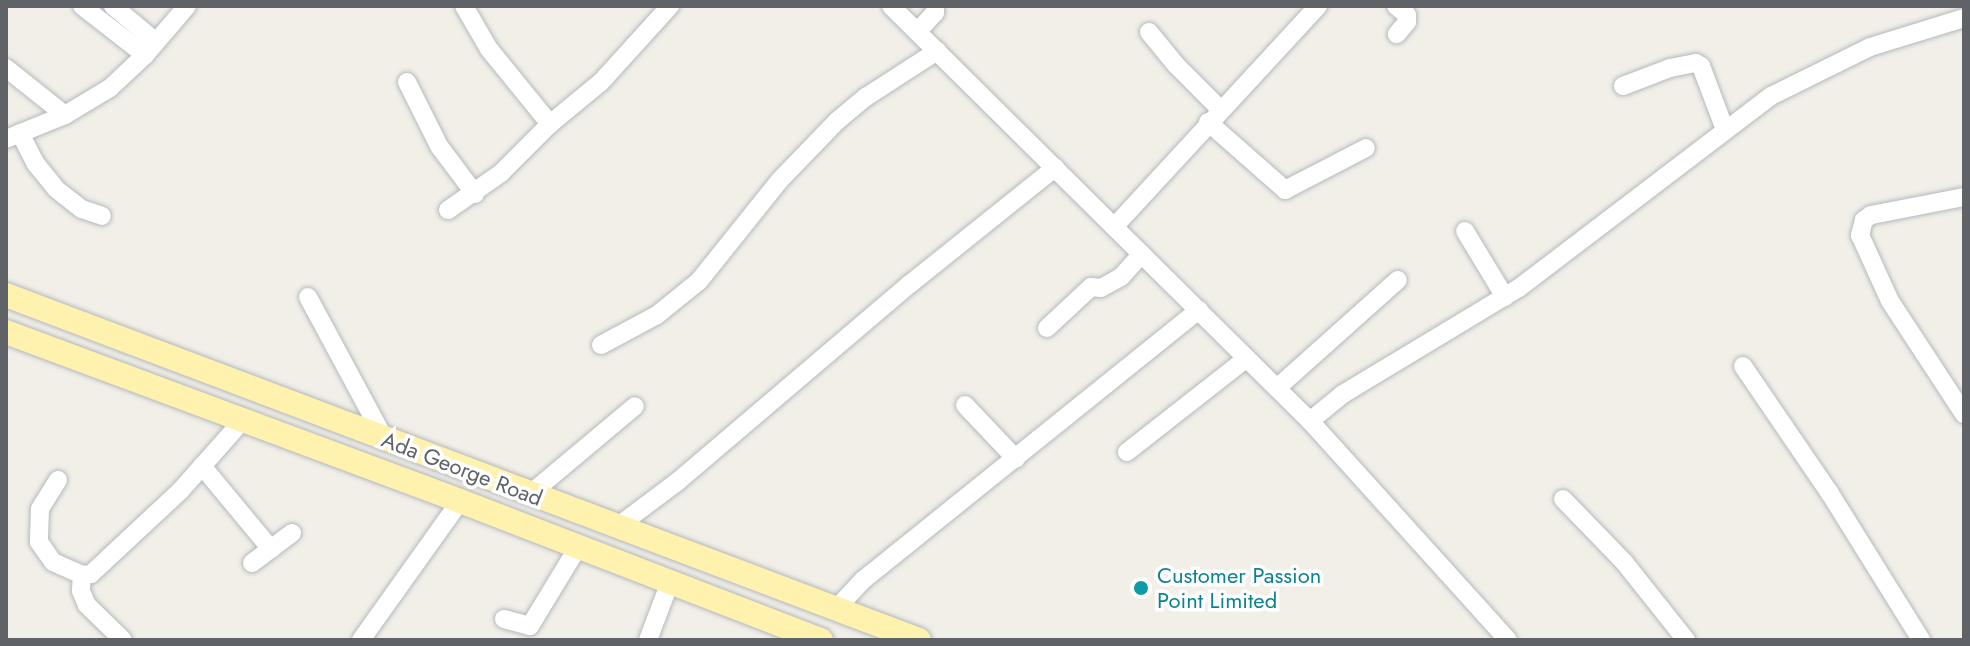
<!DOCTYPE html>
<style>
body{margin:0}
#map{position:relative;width:1970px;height:646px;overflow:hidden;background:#f1efe8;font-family:Jost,sans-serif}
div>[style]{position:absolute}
.roads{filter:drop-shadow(0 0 2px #b5b8bc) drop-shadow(0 0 2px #b5b8bc)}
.minor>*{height:18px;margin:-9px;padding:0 9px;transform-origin:9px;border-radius:9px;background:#fff}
.major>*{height:24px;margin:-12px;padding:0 12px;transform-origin:12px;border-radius:12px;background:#fff2af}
.dots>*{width:22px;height:22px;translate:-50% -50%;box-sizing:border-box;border:4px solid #fff;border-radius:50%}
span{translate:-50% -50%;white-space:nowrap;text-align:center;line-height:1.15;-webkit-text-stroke:7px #fff;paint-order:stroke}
.street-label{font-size:22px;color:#5f6368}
.culture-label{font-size:22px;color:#0d838f}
.left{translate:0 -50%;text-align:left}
.frame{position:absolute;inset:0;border:8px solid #5f6368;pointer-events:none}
</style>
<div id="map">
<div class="roads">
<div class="minor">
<i style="left:82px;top:6px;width:80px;rotate:37.9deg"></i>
<i style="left:113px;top:6px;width:56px;rotate:39.9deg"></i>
<i style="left:464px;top:6px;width:50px;rotate:59.8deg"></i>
<i style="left:489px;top:49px;width:97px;rotate:50.9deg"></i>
<i style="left:891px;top:6px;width:590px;rotate:44.73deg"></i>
<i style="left:1310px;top:421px;width:295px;rotate:47.9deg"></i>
<i style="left:1396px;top:6px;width:14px;rotate:39deg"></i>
<i style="left:1407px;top:15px;width:7px;rotate:90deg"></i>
<i style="left:1407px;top:22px;width:16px;rotate:130deg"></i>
<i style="left:917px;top:32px;width:26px;rotate:-47deg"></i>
<i style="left:935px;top:13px;width:7px;rotate:-90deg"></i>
<i style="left:1149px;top:32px;width:43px;rotate:50.7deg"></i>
<i style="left:1176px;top:65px;width:62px;rotate:45deg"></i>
<i style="left:6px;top:68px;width:75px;rotate:38.5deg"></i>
<i style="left:407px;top:82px;width:72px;rotate:63.4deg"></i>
<i style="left:439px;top:146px;width:60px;rotate:53.1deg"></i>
<i style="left:1623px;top:86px;width:50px;rotate:-21deg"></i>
<i style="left:1670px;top:68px;width:26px;rotate:-11deg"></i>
<i style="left:1696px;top:63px;width:6px;rotate:31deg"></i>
<i style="left:1701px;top:66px;width:68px;rotate:69.4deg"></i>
<i style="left:1208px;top:122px;width:103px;rotate:41.4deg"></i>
<i style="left:1285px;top:190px;width:91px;rotate:-27.4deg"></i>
<i style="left:20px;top:133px;width:35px;rotate:63deg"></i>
<i style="left:36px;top:164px;width:32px;rotate:51deg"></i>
<i style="left:56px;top:189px;width:33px;rotate:38deg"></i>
<i style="left:82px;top:209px;width:21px;rotate:19deg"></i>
<i style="left:6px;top:139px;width:64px;rotate:-22.1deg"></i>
<i style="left:65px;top:115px;width:52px;rotate:-31deg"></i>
<i style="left:110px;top:88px;width:48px;rotate:-43.3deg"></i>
<i style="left:145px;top:55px;width:65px;rotate:-49.4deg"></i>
<i style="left:1964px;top:197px;width:95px;rotate:169deg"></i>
<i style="left:1871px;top:215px;width:9px;rotate:144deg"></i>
<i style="left:1864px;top:220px;width:16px;rotate:105deg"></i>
<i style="left:1860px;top:235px;width:72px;rotate:65.6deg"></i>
<i style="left:1890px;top:301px;width:135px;rotate:56.8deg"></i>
<i style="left:448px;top:210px;width:65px;rotate:-34.9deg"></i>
<i style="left:501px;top:173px;width:69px;rotate:-45deg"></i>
<i style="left:550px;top:124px;width:66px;rotate:-39.5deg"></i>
<i style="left:601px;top:82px;width:103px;rotate:-47.8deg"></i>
<i style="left:1114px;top:227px;width:301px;rotate:-47.3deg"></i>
<i style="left:1465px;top:231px;width:77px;rotate:58.8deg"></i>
<i style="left:308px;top:297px;width:162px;rotate:61.7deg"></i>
<i style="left:1047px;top:328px;width:60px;rotate:-43deg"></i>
<i style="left:1091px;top:287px;width:10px;rotate:6deg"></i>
<i style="left:1101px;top:288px;width:23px;rotate:-29deg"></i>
<i style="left:1121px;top:277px;width:31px;rotate:-48deg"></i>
<i style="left:601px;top:345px;width:64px;rotate:-28.2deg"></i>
<i style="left:657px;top:315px;width:54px;rotate:-39deg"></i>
<i style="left:699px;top:281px;width:129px;rotate:-51.3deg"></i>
<i style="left:780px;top:180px;width:82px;rotate:-46deg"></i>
<i style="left:837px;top:121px;width:38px;rotate:-40deg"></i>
<i style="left:866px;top:97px;width:85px;rotate:-32.9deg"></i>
<i style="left:1743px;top:366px;width:153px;rotate:55.7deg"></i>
<i style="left:1829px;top:492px;width:174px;rotate:58.1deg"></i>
<i style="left:1277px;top:388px;width:162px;rotate:-41.8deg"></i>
<i style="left:965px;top:405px;width:74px;rotate:46.6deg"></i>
<i style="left:1310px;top:421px;width:43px;rotate:-39.3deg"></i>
<i style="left:1343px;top:394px;width:205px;rotate:-31.1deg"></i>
<i style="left:1519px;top:288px;width:317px;rotate:-37.3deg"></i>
<i style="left:1771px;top:96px;width:110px;rotate:-26.3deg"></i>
<i style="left:1870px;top:47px;width:98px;rotate:-17.1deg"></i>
<i style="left:1127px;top:452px;width:152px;rotate:-38.1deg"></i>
<i style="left:202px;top:466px;width:108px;rotate:50.3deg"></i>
<i style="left:58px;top:480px;width:34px;rotate:122deg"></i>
<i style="left:40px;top:509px;width:33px;rotate:92deg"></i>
<i style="left:39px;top:542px;width:24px;rotate:55deg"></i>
<i style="left:53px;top:562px;width:32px;rotate:24deg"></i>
<i style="left:82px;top:575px;width:9px;rotate:-6deg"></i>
<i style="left:91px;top:574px;width:123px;rotate:-43deg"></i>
<i style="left:181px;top:490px;width:92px;rotate:-48.5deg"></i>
<i style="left:529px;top:495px;width:138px;rotate:-40deg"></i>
<i style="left:1563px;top:499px;width:88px;rotate:45.9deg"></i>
<i style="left:1624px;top:562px;width:100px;rotate:51.5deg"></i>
<i style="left:617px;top:527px;width:75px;rotate:-36.9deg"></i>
<i style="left:677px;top:482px;width:306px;rotate:-40.4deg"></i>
<i style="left:910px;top:284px;width:186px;rotate:-38.7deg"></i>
<i style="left:252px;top:563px;width:50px;rotate:-36.9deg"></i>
<i style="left:82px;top:575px;width:16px;rotate:94deg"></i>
<i style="left:81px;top:591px;width:15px;rotate:67deg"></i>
<i style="left:87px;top:605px;width:50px;rotate:44.2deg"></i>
<i style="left:836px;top:609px;width:40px;rotate:-47deg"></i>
<i style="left:863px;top:580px;width:431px;rotate:-38.8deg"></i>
<i style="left:504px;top:619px;width:27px;rotate:15deg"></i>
<i style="left:530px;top:626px;width:92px;rotate:-58.7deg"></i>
<i style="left:361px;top:640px;width:171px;rotate:-54.5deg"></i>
<i style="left:648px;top:640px;width:62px;rotate:-69.2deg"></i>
</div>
<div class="major">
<i style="left:6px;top:295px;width:976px;rotate:20.7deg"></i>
<i style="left:6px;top:332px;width:484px;rotate:20.4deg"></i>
<i style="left:460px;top:501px;width:387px;rotate:21.1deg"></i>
</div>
</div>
<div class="dots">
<i style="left:1141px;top:588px;background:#0f9aa8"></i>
</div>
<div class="street-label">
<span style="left:462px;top:469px;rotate:21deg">Ada George Road</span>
</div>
<div class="culture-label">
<span class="left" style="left:1157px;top:588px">Customer Passion<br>Point Limited</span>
</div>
<div class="frame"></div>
</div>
